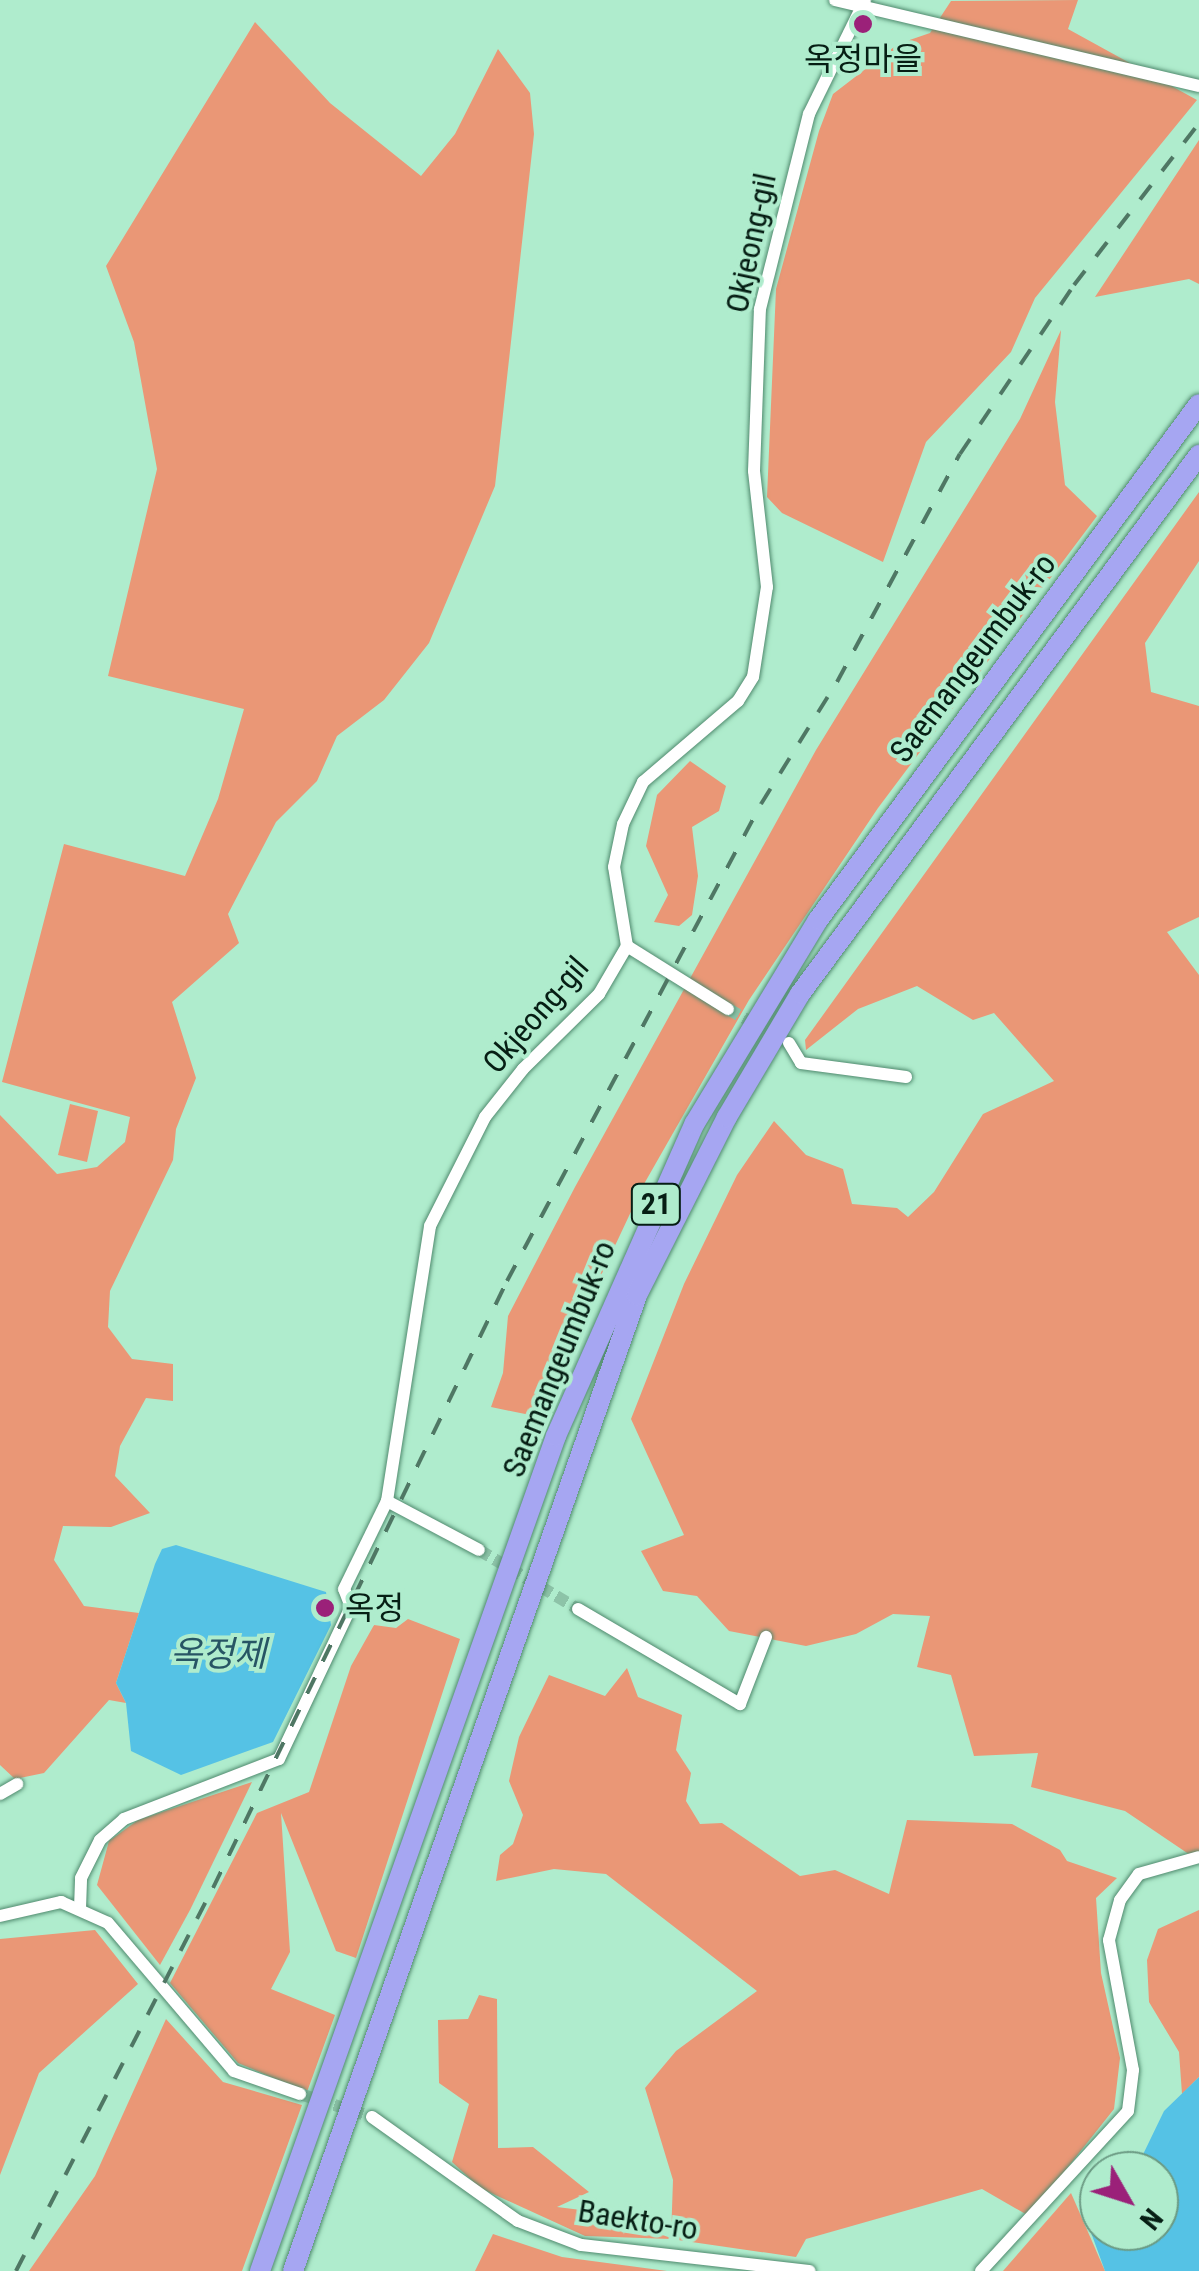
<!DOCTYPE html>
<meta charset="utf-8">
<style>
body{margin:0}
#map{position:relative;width:1199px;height:2271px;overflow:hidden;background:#afeccd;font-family:"Roboto Condensed","Noto Sans KR",sans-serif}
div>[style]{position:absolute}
.green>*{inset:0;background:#ea9776}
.water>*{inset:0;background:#55c2e5}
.minor-tunnel>*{height:12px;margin-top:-6px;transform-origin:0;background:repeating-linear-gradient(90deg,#8dc3a8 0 12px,transparent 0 18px)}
.roads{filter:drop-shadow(0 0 2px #508a6e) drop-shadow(0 0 2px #508a6e)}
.minor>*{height:12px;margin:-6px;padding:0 6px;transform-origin:6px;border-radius:6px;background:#fff}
.trunk>*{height:20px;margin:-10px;padding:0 10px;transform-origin:10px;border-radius:10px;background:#a6a6f2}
.rail>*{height:4px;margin-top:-2px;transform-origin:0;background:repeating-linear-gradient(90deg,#4f7764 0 18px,transparent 0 36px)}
.dots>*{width:28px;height:28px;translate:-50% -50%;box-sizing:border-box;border:5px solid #afeccd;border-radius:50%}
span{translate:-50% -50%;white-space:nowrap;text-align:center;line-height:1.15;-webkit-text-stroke:8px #afeccd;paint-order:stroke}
.shield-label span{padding:2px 8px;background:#afeccd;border:2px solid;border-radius:8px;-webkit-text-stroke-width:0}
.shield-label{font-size:30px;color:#061e14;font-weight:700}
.poi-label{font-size:32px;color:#061e14}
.left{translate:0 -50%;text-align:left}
.street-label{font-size:32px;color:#061e14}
.water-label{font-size:35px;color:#275564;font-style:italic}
.north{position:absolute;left:1079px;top:2151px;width:100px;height:100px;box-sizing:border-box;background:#afeccd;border:2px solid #6b9a83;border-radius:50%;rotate:129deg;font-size:28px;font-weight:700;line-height:40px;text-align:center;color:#061e14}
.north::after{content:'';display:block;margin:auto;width:35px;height:45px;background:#9b2179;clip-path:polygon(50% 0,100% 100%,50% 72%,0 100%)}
</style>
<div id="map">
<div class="green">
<i style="clip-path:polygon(1078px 0,1068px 29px,1197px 100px,1035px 298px,1011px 352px,926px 442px,883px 562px,782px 513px,767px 497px,776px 289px,819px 131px,833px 94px,898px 44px,930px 33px,951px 1px)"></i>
<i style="clip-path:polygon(255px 22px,330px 103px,421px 176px,455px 134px,498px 49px,530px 93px,534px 134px,495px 486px,429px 643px,384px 700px,337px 736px,317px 781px,276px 822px,228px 914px,239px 943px,172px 1002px,196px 1078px,176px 1129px,173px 1160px,110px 1291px,108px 1327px,132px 1359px,173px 1364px,173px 1401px,146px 1398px,120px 1446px,115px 1476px,150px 1513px,111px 1527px,63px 1526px,54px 1560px,84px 1606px,139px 1613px,116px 1683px,126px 1703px,109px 1700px,44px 1773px,15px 1779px,0 1765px,0 1115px,57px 1174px,97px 1167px,125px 1142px,130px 1117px,2px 1082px,64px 844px,185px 876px,218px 799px,244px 709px,108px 676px,157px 469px,134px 342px,106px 266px)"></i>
<i style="clip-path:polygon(1199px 140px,1199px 284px,1189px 279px,1095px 297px)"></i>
<i style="clip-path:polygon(1061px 330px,1055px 402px,1065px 485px,1097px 516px,878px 808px,749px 1000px,644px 1184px,535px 1416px,491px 1407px,503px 1373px,508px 1316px,575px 1187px,816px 750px,1020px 419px)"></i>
<i style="clip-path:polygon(1199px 492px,1199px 561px,1145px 643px,1151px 692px,1199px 706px,1199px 917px,1167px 932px,1199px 975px,1199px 1861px,1125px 1811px,1031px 1787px,1038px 1753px,974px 1756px,951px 1675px,917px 1667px,930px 1616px,893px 1614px,856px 1634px,806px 1646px,729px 1631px,697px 1596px,663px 1591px,641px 1551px,684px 1535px,631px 1419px,684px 1284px,737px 1175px,774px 1121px,806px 1155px,843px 1169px,852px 1204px,897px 1208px,908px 1217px,934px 1192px,983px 1114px,1054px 1081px,994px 1013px,973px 1020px,917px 986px,858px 1009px,806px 1050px,805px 1040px)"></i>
<i style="clip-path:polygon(690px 761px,726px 786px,719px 811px,692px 827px,698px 876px,692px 915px,679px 926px,654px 922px,668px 895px,646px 846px,657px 795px)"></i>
<i style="clip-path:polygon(70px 1104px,98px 1111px,87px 1162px,58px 1155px)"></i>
<i style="clip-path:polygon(408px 1619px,460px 1639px,356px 1958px,336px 1951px,281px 1813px,290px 1952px,271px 1989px,335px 2015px,307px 2092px,238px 2063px,170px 1983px,257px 1813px,309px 1792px,351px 1666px,374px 1625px,396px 1628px)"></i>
<i style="clip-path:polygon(627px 1668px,638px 1697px,682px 1715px,676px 1750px,691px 1773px,686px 1801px,700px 1824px,722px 1823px,800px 1876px,835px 1870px,889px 1894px,907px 1820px,1012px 1824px,1060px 1850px,1067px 1861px,1117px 1878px,1096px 1898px,1101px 1973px,1120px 2058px,1114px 2109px,1029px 2216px,982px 2189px,806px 2239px,796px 2257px,671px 2239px,585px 2236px,480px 2188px,452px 2162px,469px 2104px,439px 2083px,438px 2020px,468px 2019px,479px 1995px,497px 1999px,498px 2148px,533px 2147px,589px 2192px,557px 2207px,597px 2212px,671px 2238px,673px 2180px,645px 2088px,676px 2051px,757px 1991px,606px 1874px,554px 1869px,496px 1881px,500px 1855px,513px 1844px,523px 1815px,509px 1781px,519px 1737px,549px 1675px,605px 1696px)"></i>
<i style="clip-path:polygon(252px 1782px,190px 1910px,160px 1965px,97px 1885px,109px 1841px,138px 1820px)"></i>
<i style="clip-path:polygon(1199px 1910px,1199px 2077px,1182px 2094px,1179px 2052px,1149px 2002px,1147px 1960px,1158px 1929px)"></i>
<i style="clip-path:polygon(95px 1930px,138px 1984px,39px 2073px,0 2175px,0 1939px)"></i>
<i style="clip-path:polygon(166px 2019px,223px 2082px,302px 2105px,242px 2271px,29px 2271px,95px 2176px)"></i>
<i style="clip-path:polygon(1071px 2193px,1105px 2271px,1003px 2271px)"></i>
<i style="clip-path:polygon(493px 2234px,562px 2257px,667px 2271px,475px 2271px)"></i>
</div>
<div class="water">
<i style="clip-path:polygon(176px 1545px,326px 1592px,331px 1625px,273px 1742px,181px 1775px,131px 1751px,126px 1703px,116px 1683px,155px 1564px,162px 1549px)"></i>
<i style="clip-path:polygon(1199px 2077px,1199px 2271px,1105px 2271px,1089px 2227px,1099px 2210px,1099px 2231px,1159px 2231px,1159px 2171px,1135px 2171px,1164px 2111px)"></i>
</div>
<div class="minor-tunnel">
<i style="left:728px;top:1009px;width:38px;rotate:29deg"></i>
<i style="left:479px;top:1550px;width:115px;rotate:30.8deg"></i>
<i style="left:300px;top:2094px;width:76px;rotate:17.7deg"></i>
</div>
<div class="roads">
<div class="minor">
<i style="left:835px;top:0;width:374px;rotate:13.3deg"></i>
<i style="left:627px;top:946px;width:119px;rotate:32deg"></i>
<i style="left:789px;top:1043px;width:23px;rotate:59deg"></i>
<i style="left:801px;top:1063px;width:106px;rotate:7.6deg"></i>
<i style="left:387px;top:1501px;width:104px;rotate:28deg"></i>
<i style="left:578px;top:1609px;width:188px;rotate:30.4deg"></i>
<i style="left:740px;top:1704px;width:72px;rotate:-68.8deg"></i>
<i style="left:0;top:1794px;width:20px;rotate:-30deg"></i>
<i style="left:80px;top:1909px;width:31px;rotate:-88deg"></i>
<i style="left:81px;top:1878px;width:42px;rotate:-63.4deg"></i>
<i style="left:100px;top:1840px;width:32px;rotate:-41deg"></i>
<i style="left:124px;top:1819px;width:166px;rotate:-21.2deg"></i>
<i style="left:279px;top:1759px;width:168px;rotate:-64.7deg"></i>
<i style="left:351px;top:1607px;width:19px;rotate:-111deg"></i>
<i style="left:344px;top:1589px;width:98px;rotate:-64deg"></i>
<i style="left:387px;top:1501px;width:278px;rotate:-81.1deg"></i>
<i style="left:430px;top:1226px;width:122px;rotate:-63.2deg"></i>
<i style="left:485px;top:1117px;width:61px;rotate:-51.6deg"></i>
<i style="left:523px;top:1069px;width:107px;rotate:-44.6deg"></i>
<i style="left:599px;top:994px;width:56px;rotate:-59.7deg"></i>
<i style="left:627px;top:946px;width:80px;rotate:-99.3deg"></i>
<i style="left:614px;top:867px;width:44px;rotate:-78.2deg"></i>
<i style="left:623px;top:824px;width:47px;rotate:-64.5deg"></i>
<i style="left:643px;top:782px;width:125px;rotate:-40.5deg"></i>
<i style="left:738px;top:701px;width:28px;rotate:-58deg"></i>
<i style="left:753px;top:677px;width:91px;rotate:-81.2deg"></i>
<i style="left:767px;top:587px;width:117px;rotate:-96.4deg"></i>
<i style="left:754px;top:471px;width:162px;rotate:-87.9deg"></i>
<i style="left:760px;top:309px;width:201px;rotate:-75.9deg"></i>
<i style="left:809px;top:114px;width:127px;rotate:-63.8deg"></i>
<i style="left:0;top:1916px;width:63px;rotate:-12.9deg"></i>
<i style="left:61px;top:1902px;width:51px;rotate:24.1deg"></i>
<i style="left:108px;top:1923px;width:194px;rotate:49.6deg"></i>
<i style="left:234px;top:2071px;width:70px;rotate:19.2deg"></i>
<i style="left:372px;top:2117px;width:179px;rotate:35.5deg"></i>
<i style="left:518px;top:2221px;width:67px;rotate:20.9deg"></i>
<i style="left:581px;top:2245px;width:230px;rotate:6.5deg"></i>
<i style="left:981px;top:2271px;width:217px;rotate:-47.4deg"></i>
<i style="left:1128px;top:2111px;width:41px;rotate:-83deg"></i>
<i style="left:1133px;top:2070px;width:132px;rotate:-100.5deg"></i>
<i style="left:1109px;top:1940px;width:41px;rotate:-74.6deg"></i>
<i style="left:1120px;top:1900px;width:32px;rotate:-54deg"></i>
<i style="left:1139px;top:1874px;width:62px;rotate:-15.8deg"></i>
</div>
<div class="trunk">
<i style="left:260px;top:2271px;width:886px;rotate:-70.48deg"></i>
<i style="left:556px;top:1436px;width:342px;rotate:-66.1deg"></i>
<i style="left:695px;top:1123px;width:237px;rotate:-58.8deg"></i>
<i style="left:818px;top:920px;width:641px;rotate:-53.56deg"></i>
<i style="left:293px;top:2271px;width:1035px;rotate:-70.58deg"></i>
<i style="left:637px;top:1295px;width:199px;rotate:-63.2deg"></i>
<i style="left:727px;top:1117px;width:143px;rotate:-59.3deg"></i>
<i style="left:800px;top:994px;width:671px;rotate:-53.49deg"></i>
</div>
</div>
<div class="rail">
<i style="left:16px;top:2271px;width:431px;rotate:-62.8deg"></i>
<i style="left:213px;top:1888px;width:674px;rotate:-64.16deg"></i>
<i style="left:507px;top:1281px;width:540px;rotate:-61.96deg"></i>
<i style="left:761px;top:804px;width:144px;rotate:-58.1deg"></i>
<i style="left:837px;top:682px;width:259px;rotate:-61.7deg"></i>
<i style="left:960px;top:454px;width:204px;rotate:-56deg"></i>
<i style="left:1074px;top:285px;width:205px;rotate:-52.3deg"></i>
</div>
<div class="dots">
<i style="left:863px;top:24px;background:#9b2179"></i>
<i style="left:325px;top:1608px;background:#9b2179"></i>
</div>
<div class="shield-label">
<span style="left:656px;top:1204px">21</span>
</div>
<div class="poi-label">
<span style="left:863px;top:59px">옥정마을</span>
<span class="left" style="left:345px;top:1608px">옥정</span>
</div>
<div class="street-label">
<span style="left:751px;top:243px;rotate:-78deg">Okjeong-gil</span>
<span style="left:973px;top:658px;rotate:-53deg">Saemangeumbuk-ro</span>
<span style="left:536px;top:1015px;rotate:-49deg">Okjeong-gil</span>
<span style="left:559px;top:1359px;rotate:-68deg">Saemangeumbuk-ro</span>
<span style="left:638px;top:2220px;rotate:9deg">Baekto-ro</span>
</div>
<div class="water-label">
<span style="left:218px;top:1655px">옥정제</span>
</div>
<div class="north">N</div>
</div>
